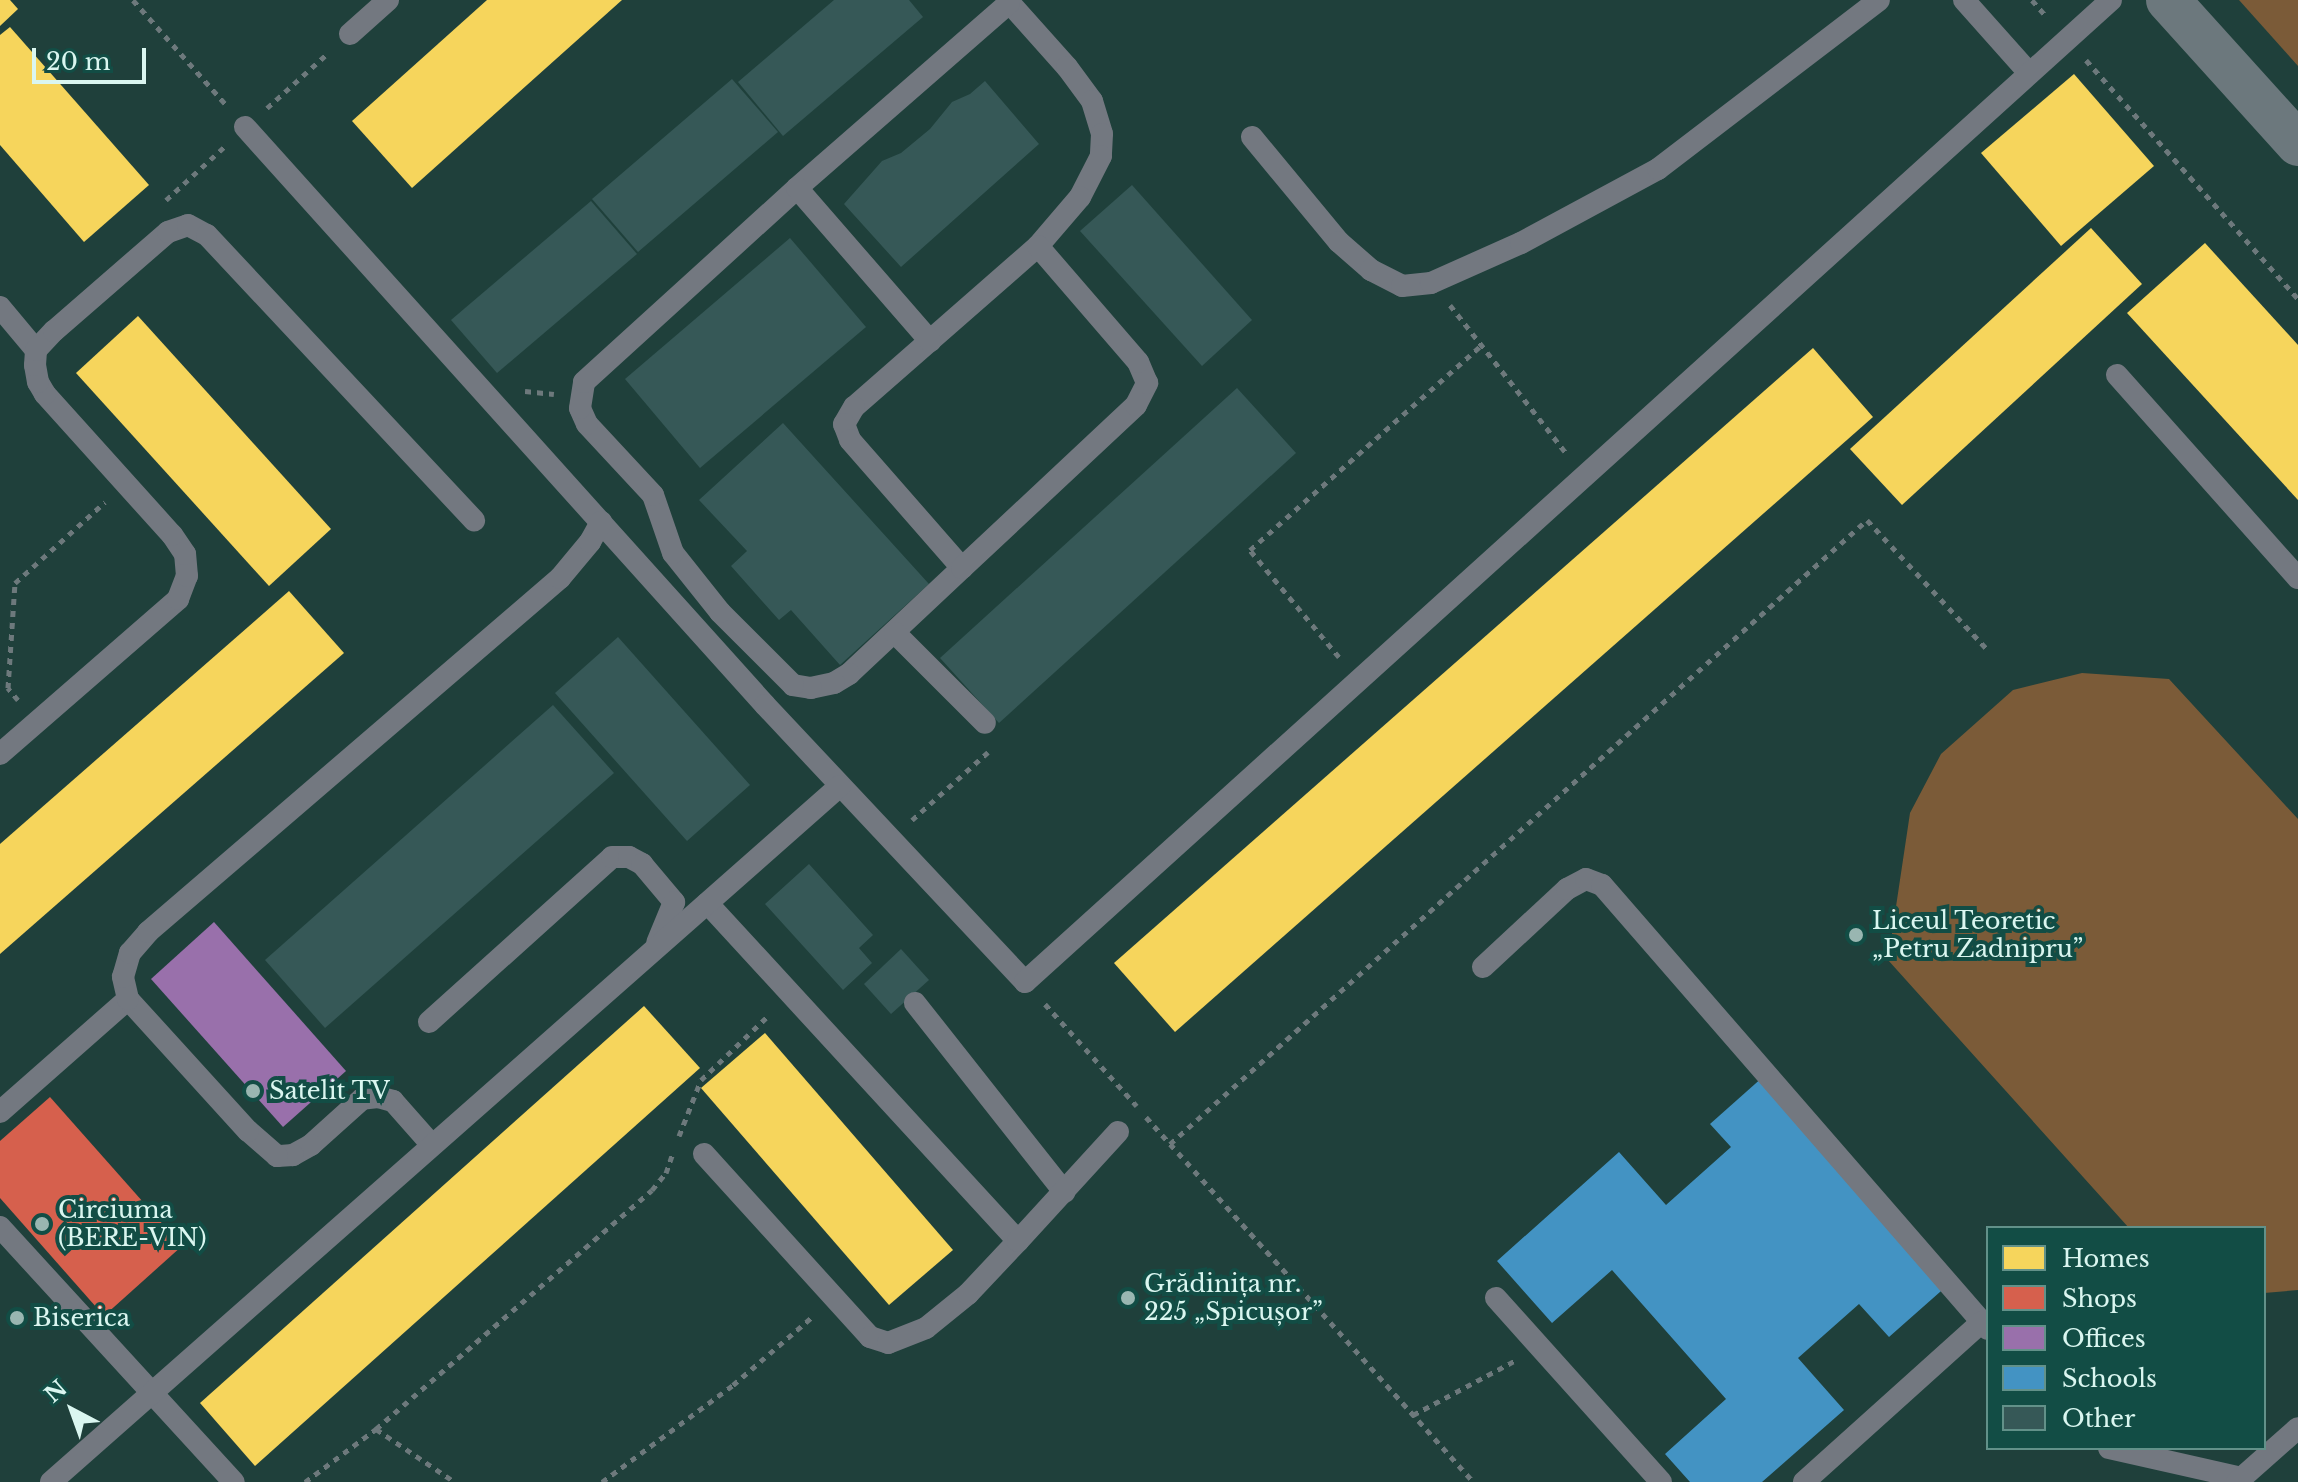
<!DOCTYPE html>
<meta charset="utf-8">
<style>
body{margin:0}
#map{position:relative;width:2298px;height:1482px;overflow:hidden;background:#1f403b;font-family:"Libre Baskerville",serif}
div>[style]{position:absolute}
.green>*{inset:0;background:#7b5b38}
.homes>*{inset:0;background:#f6d55c}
.shops>*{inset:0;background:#d6604d}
.offices>*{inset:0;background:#9970ab}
.schools>*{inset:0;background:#4393c3}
.building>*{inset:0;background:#365857}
.path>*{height:5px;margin-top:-2.5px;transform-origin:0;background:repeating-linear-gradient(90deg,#6d797c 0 6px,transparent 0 12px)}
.lane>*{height:22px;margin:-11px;padding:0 11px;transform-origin:11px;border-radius:11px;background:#737880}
.primary>*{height:44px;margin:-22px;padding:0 22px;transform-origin:22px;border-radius:22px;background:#6c787d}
.dots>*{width:22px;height:22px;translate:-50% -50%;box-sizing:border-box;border:4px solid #124d45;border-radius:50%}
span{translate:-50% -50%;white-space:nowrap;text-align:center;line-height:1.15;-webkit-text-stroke:8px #124d45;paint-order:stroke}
.poi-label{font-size:24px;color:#daf6f0}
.left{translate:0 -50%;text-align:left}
.legend{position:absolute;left:1986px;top:1226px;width:280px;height:224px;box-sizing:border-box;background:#124d45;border:2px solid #629189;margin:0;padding:10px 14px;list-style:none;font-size:24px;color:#daf6f0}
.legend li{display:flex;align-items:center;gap:16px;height:40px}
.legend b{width:40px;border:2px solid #629189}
.north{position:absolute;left:32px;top:1370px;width:80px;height:80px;-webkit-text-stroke:6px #124d45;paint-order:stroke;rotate:319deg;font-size:22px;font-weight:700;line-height:32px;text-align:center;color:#daf6f0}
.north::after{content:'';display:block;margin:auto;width:28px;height:36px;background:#daf6f0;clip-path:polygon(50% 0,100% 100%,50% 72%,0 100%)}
.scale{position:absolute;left:32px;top:48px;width:114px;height:36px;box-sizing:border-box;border:4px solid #daf6f0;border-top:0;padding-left:10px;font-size:24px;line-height:28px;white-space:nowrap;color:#daf6f0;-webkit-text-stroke:6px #124d45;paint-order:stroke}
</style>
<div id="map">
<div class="green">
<i style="clip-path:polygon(2239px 0,2298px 0,2298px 66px)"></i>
<i style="clip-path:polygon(2082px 673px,2169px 679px,2298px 819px,2298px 1290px,2264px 1293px,2264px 1228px,2129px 1228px,1888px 960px,1910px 813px,1941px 754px,2013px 690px)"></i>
</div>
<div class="homes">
<i style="clip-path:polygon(0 0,10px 0,18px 9px,0 26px)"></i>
<i style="clip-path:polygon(487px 0,622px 0,412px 188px,352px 121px)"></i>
<i style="clip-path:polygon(10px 27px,149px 185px,84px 242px,0 145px,0 35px)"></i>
<i style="clip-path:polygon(2074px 74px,2154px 166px,2061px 246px,1981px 153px)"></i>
<i style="clip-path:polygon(2091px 228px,2142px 284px,1902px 505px,1850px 449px)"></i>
<i style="clip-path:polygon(2205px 243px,2298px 345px,2298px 500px,2127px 313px)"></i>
<i style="clip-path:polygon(138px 316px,331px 529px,269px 586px,76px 373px)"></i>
<i style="clip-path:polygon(1813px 348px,1873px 417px,1175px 1032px,1114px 963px)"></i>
<i style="clip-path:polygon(289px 591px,344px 653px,0 954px,0 844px)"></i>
<i style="clip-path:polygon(644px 1006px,700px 1068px,255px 1466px,200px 1403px)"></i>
<i style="clip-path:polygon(765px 1033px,953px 1250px,889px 1305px,701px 1088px)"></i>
</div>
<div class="shops">
<i style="clip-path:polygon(50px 1097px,182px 1246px,104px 1316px,0 1198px,0 1141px)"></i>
</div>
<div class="offices">
<i style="clip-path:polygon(214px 922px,346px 1071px,283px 1127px,151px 979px)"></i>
</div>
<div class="schools">
<i style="clip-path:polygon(1764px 1076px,1949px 1284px,1889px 1337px,1859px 1304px,1798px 1358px,1844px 1410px,1762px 1482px,1690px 1482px,1665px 1454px,1726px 1399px,1612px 1270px,1552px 1323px,1497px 1261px,1619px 1152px,1666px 1205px,1731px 1147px,1710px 1124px)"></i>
</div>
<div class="building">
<i style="clip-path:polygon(834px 0,909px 0,923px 17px,783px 136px,738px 82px)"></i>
<i style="clip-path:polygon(732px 79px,778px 132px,638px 252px,592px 199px)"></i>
<i style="clip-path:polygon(985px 81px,1039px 144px,901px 267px,844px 204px,882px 161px,901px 153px,930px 129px,952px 102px,970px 94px)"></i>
<i style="clip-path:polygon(1132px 185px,1252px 320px,1202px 366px,1080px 231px)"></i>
<i style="clip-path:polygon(591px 201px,637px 254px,497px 373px,451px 320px)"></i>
<i style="clip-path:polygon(790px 238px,866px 327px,700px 468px,625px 379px)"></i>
<i style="clip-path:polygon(1237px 388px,1296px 453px,999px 723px,940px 658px)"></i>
<i style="clip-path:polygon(783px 423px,929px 584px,840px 665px,791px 610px,779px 620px,731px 566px,747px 551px,699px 500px)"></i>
<i style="clip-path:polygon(618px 637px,750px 785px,687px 841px,555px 693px)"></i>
<i style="clip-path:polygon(553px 705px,614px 773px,325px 1028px,265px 960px)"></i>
<i style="clip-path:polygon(809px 864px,873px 935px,859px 948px,872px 963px,843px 990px,765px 904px)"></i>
<i style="clip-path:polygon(901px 949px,929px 980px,891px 1014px,864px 984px)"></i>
</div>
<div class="path">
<i style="left:133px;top:0;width:143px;rotate:48.4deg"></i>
<i style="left:2032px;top:0;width:23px;rotate:49deg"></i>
<i style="left:2086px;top:60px;width:319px;rotate:48.4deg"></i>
<i style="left:267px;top:108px;width:82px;rotate:-42deg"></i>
<i style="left:166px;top:200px;width:79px;rotate:-42.4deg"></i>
<i style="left:1450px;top:305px;width:189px;rotate:51.9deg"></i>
<i style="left:525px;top:391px;width:29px;rotate:6deg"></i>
<i style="left:1339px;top:657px;width:139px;rotate:-129.8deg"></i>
<i style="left:1250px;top:550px;width:311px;rotate:-41.5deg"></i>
<i style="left:18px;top:700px;width:16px;rotate:-130deg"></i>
<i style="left:8px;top:688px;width:105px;rotate:-86.2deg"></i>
<i style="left:15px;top:583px;width:121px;rotate:-42deg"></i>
<i style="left:912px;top:820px;width:102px;rotate:-41.8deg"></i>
<i style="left:1045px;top:1004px;width:137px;rotate:48deg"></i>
<i style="left:1146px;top:1117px;width:490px;rotate:48.1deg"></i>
<i style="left:679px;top:1136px;width:60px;rotate:-68.6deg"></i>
<i style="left:701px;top:1080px;width:94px;rotate:-43.7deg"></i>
<i style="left:1170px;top:1144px;width:936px;rotate:-41.84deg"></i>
<i style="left:1867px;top:520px;width:175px;rotate:47.1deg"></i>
<i style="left:1413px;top:1415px;width:115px;rotate:-28.1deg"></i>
<i style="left:376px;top:1429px;width:95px;rotate:33.9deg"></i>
<i style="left:305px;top:1482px;width:89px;rotate:-36.7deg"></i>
<i style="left:376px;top:1429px;width:365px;rotate:-40.9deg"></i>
<i style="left:652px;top:1190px;width:22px;rotate:-51deg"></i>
<i style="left:666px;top:1173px;width:21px;rotate:-71deg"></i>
<i style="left:602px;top:1482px;width:163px;rotate:-36.5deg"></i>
<i style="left:733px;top:1385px;width:104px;rotate:-40.7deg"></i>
</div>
<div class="lane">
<i style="left:1007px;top:0;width:90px;rotate:48.2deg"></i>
<i style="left:1067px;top:67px;width:42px;rotate:53.7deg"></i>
<i style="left:1092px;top:101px;width:34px;rotate:73deg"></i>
<i style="left:1102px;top:134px;width:22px;rotate:93deg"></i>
<i style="left:1101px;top:156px;width:46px;rotate:117.1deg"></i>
<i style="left:1080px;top:197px;width:65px;rotate:130.6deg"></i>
<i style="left:1038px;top:246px;width:244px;rotate:138.8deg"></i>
<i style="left:854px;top:407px;width:20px;rotate:120deg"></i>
<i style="left:844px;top:424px;width:17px;rotate:69deg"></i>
<i style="left:850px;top:440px;width:170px;rotate:48.8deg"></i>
<i style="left:962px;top:568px;width:155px;rotate:136.8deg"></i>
<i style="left:849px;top:674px;width:17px;rotate:149deg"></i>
<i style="left:834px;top:683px;width:24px;rotate:168deg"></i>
<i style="left:811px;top:688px;width:18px;rotate:-171deg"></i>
<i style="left:793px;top:685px;width:103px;rotate:-135deg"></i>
<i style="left:720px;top:612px;width:75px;rotate:-128.5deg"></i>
<i style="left:673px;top:553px;width:61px;rotate:-109deg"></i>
<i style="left:653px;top:495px;width:97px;rotate:-132.9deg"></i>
<i style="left:587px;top:424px;width:17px;rotate:-114deg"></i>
<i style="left:580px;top:408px;width:26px;rotate:-81deg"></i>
<i style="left:584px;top:382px;width:288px;rotate:-42.3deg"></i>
<i style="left:797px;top:188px;width:281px;rotate:-41.1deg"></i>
<i style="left:1964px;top:0;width:98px;rotate:48.3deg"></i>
<i style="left:350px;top:34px;width:51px;rotate:-41.8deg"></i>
<i style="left:245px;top:127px;width:777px;rotate:48.02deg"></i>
<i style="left:765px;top:705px;width:380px;rotate:46.8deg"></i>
<i style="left:1025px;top:982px;width:1464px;rotate:-42.12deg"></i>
<i style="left:1252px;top:137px;width:136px;rotate:50.4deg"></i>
<i style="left:1339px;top:242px;width:43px;rotate:41.2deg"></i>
<i style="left:1371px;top:270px;width:35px;rotate:27deg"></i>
<i style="left:1402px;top:286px;width:29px;rotate:-6deg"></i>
<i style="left:1431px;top:283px;width:98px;rotate:-24deg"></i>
<i style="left:1521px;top:243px;width:156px;rotate:-28.4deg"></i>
<i style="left:1658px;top:169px;width:278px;rotate:-37.4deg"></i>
<i style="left:797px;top:188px;width:203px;rotate:49deg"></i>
<i style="left:0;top:307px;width:56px;rotate:50.1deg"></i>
<i style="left:2117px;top:375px;width:272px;rotate:48.3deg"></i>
<i style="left:962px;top:568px;width:238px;rotate:-43.1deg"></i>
<i style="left:1136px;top:405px;width:25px;rotate:-63deg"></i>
<i style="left:1147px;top:383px;width:23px;rotate:-113deg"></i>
<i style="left:1138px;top:362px;width:153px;rotate:-130.8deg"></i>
<i style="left:895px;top:633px;width:127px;rotate:45deg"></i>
<i style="left:0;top:754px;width:236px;rotate:-41deg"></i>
<i style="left:178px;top:599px;width:25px;rotate:-69deg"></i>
<i style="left:187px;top:576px;width:22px;rotate:-95deg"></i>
<i style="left:185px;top:554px;width:23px;rotate:-124deg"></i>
<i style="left:172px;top:535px;width:190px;rotate:-132deg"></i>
<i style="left:45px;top:394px;width:14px;rotate:-120deg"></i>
<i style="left:38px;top:382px;width:17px;rotate:-100deg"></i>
<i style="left:35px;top:365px;width:15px;rotate:-86deg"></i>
<i style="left:36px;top:350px;width:26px;rotate:-47deg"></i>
<i style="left:54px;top:331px;width:151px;rotate:-41deg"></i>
<i style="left:168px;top:232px;width:21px;rotate:-19deg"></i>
<i style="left:188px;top:225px;width:21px;rotate:28deg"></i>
<i style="left:207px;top:235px;width:391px;rotate:46.9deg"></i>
<i style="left:1483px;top:967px;width:115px;rotate:-42.9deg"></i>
<i style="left:1567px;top:889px;width:21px;rotate:-28deg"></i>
<i style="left:1586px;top:879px;width:17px;rotate:21deg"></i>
<i style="left:1602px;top:885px;width:588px;rotate:49deg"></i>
<i style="left:915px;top:1003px;width:241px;rotate:51.7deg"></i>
<i style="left:429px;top:1022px;width:246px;rotate:-42deg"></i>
<i style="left:612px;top:857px;width:17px"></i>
<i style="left:629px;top:857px;width:15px;rotate:28deg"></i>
<i style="left:642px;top:864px;width:50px;rotate:49.9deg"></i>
<i style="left:674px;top:902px;width:44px;rotate:112.5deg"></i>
<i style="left:0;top:1112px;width:171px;rotate:-41.4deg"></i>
<i style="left:431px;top:1144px;width:57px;rotate:-131.5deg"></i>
<i style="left:393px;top:1101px;width:16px;rotate:-165deg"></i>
<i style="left:378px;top:1097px;width:16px;rotate:173deg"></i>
<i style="left:362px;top:1099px;width:69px;rotate:138deg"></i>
<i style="left:311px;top:1145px;width:21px;rotate:151deg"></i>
<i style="left:293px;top:1155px;width:16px;rotate:176deg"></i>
<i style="left:277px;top:1156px;width:38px;rotate:-139deg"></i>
<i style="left:248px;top:1131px;width:178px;rotate:-132.3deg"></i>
<i style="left:128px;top:999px;width:23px;rotate:-103deg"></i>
<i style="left:123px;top:977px;width:25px;rotate:-74deg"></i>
<i style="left:130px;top:953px;width:28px;rotate:-49deg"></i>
<i style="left:148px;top:932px;width:543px;rotate:-40.67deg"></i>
<i style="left:560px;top:578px;width:47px;rotate:-50.2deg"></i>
<i style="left:590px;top:542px;width:23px;rotate:-61deg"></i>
<i style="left:704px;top:1154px;width:247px;rotate:47.8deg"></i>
<i style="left:870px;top:1337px;width:19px;rotate:18deg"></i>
<i style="left:888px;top:1343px;width:41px;rotate:-21.5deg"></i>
<i style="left:926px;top:1328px;width:54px;rotate:-39deg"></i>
<i style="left:968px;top:1294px;width:73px;rotate:-46.7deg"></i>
<i style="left:1018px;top:1241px;width:459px;rotate:-132.6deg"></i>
<i style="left:0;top:1227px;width:346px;rotate:47.5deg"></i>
<i style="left:1018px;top:1241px;width:148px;rotate:-47.5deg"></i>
<i style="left:1496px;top:1298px;width:247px;rotate:48.1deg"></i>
<i style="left:2109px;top:1448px;width:136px;rotate:12.7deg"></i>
<i style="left:51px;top:1482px;width:1052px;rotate:-41.42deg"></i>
<i style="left:1804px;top:1482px;width:239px;rotate:-42deg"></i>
<i style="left:2237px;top:1482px;width:81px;rotate:-41.5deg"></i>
</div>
<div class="primary">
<i style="left:2168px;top:0;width:194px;rotate:47.9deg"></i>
</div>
<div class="dots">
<i style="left:1856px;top:935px;background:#99b6b1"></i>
<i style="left:253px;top:1091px;background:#99b6b1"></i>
<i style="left:42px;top:1224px;background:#99b6b1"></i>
<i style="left:1128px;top:1298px;background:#99b6b1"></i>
<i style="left:17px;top:1318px;background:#99b6b1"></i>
</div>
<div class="poi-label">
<span class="left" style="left:1872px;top:935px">Liceul Teoretic<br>„Petru Zadnipru”</span>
<span class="left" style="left:269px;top:1091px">Satelit TV</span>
<span class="left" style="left:58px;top:1224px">Circiuma<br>(BERE-VIN)</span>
<span class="left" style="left:1144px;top:1298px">Grădinița nr.<br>225 „Spicușor”</span>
<span class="left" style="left:33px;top:1318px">Biserica</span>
</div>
<ul class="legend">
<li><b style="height:22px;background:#f6d55c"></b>Homes</li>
<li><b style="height:22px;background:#d6604d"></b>Shops</li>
<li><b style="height:22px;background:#9970ab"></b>Offices</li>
<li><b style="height:22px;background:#4393c3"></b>Schools</li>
<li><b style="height:22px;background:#365857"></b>Other</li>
</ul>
<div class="north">N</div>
<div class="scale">20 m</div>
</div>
